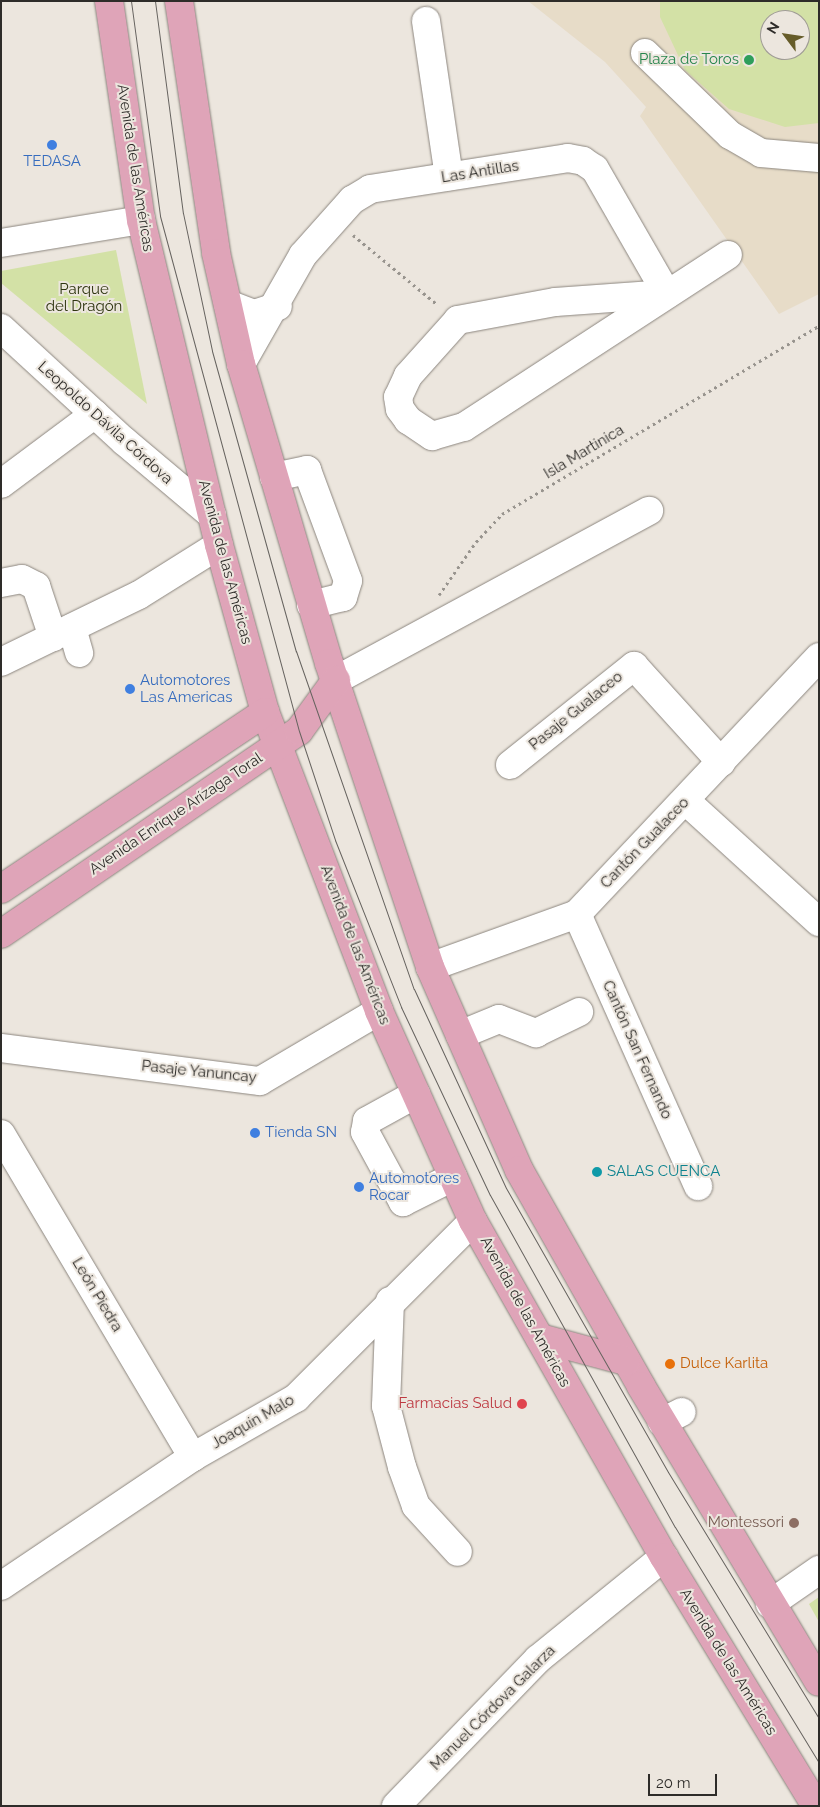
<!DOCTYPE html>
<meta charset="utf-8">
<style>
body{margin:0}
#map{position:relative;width:820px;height:1807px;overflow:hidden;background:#ece6de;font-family:Raleway,sans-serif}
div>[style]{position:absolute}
.commercial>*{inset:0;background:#e7dcc8}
.green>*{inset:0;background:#d3e1a6}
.path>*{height:3px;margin-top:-1.5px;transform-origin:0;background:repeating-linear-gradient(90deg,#98948e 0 2.5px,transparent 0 6.5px)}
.roads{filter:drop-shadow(0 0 1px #8c867f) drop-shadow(0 0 1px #8c867f)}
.minor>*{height:28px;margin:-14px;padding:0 14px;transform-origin:14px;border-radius:14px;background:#fff}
.major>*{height:28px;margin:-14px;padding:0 14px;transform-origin:14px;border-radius:14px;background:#dfa4b8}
.tram>*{height:1px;margin:-0.5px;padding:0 0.5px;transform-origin:0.5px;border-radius:0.5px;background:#66635f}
.dots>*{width:14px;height:14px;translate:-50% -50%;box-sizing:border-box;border:2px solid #ece6de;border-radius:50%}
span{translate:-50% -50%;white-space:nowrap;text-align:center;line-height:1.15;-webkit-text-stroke:4px #ece6de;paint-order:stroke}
.leisure-label{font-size:15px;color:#27864d}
.right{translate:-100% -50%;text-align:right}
.shop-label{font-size:15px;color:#366cbe}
.left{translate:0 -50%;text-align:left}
.street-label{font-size:15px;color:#2e2c29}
.park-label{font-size:15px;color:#2e350f}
.culture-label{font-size:15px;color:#0d838f}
.food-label{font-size:15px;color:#c56008}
.health-label{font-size:15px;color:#be3a42}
.education-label{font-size:15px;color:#785e54}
.frame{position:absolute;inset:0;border:2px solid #2e2c29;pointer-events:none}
.north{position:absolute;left:760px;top:10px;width:50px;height:50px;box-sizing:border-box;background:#ece6de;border:1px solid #a09c96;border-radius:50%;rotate:301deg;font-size:14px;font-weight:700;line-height:20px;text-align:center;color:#2e2c29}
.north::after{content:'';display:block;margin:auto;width:18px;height:22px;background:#665c29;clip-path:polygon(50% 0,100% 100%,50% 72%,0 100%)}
.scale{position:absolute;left:648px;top:1774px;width:69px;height:22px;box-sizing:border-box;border:2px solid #2e2c29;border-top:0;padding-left:6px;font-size:15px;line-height:18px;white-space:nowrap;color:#2e2c29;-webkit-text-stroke:4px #ece6de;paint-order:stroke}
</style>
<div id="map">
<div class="commercial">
<i style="clip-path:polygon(evenodd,528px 1px,819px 1px,819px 294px,779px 314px,640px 116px,646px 107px,605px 62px,528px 1px,770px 20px,800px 20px,800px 50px,770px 50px,770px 20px)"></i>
</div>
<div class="green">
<i style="clip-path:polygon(evenodd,660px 1px,819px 1px,819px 123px,785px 127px,729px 109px,685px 70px,660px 17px,660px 1px,770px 20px,800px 20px,800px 50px,770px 50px,770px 20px)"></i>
<i style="clip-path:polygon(116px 250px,147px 404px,1px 283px,1px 271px)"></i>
<i style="clip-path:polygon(819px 1597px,819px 1622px,809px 1604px)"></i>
</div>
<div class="path">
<i style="left:353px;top:235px;width:110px;rotate:39.5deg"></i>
<i style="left:439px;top:595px;width:65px;rotate:-55.1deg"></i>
<i style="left:476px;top:542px;width:38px;rotate:-47deg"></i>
<i style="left:502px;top:514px;width:369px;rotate:-30.7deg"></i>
</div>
<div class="roads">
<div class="minor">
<i style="left:426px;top:21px;width:157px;rotate:81.6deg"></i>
<i style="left:645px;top:53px;width:118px;rotate:44deg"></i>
<i style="left:730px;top:135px;width:36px;rotate:30deg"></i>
<i style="left:761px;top:153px;width:58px;rotate:4.9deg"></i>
<i style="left:1px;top:243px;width:142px;rotate:-9.3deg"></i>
<i style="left:667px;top:294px;width:112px;rotate:175.9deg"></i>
<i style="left:555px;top:302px;width:99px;rotate:169.5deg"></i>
<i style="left:458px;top:320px;width:75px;rotate:131.8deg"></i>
<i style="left:408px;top:376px;width:23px;rotate:115deg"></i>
<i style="left:398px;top:397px;width:12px;rotate:81deg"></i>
<i style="left:400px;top:409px;width:14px;rotate:54deg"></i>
<i style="left:408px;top:420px;width:29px;rotate:34deg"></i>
<i style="left:432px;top:436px;width:33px;rotate:-16deg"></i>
<i style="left:464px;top:427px;width:315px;rotate:-33.1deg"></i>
<i style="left:228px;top:304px;width:28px;rotate:21deg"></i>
<i style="left:254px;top:314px;width:25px;rotate:-18deg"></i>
<i style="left:1px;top:328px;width:167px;rotate:42.6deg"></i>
<i style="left:124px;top:441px;width:115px;rotate:40.1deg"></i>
<i style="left:241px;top:364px;width:125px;rotate:-60.4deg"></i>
<i style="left:303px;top:255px;width:74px;rotate:-48.3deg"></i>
<i style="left:352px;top:200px;width:21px;rotate:-31deg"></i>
<i style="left:370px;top:189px;width:200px;rotate:-8.9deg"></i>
<i style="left:568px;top:158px;width:15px;rotate:11deg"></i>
<i style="left:583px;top:161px;width:14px;rotate:34deg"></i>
<i style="left:595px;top:169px;width:144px;rotate:60.1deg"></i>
<i style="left:274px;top:477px;width:34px;rotate:-12deg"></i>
<i style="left:307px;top:470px;width:118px;rotate:69.7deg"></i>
<i style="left:348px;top:581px;width:17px;rotate:107deg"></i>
<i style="left:343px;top:597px;width:33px;rotate:166deg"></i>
<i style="left:1px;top:484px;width:117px;rotate:-36.7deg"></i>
<i style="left:1px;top:583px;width:21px;rotate:-11deg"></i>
<i style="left:22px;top:579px;width:16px;rotate:27deg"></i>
<i style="left:36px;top:586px;width:54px;rotate:71.6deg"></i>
<i style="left:72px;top:628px;width:26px;rotate:74deg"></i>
<i style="left:1px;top:662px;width:153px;rotate:-25.9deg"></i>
<i style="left:139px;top:595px;width:94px;rotate:-32deg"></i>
<i style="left:336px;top:680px;width:356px;rotate:-28.4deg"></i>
<i style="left:510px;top:765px;width:159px;rotate:-38.6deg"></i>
<i style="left:634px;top:666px;width:130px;rotate:47.8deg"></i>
<i style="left:686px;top:801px;width:180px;rotate:42.3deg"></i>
<i style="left:577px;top:914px;width:298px;rotate:66deg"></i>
<i style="left:430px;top:967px;width:156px;rotate:-19.8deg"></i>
<i style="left:577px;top:914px;width:353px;rotate:-46.7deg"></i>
<i style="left:460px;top:1035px;width:42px;rotate:-22.3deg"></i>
<i style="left:499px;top:1019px;width:40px;rotate:21deg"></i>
<i style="left:536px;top:1033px;width:48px;rotate:-26deg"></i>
<i style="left:1px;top:1048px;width:261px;rotate:7.3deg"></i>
<i style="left:260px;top:1081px;width:138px;rotate:-30.5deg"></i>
<i style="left:416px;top:1094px;width:56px;rotate:151.1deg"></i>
<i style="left:367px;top:1121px;width:11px;rotate:100deg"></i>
<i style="left:365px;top:1132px;width:80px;rotate:61.5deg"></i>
<i style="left:403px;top:1202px;width:56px;rotate:-26.6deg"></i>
<i style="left:1px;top:1134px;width:376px;rotate:59.3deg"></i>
<i style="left:390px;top:1301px;width:105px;rotate:92.2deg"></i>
<i style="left:386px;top:1406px;width:63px;rotate:75.3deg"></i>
<i style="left:402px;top:1467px;width:41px;rotate:70.3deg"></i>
<i style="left:416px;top:1506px;width:62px;rotate:47.6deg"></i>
<i style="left:662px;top:1422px;width:22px;rotate:-27deg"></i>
<i style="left:1px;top:1586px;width:231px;rotate:-33.9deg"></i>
<i style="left:193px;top:1457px;width:119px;rotate:-29.8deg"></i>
<i style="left:296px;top:1398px;width:250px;rotate:-45deg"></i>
<i style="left:770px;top:1604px;width:60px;rotate:-34.8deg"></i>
<i style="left:396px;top:1806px;width:204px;rotate:-46deg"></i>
<i style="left:538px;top:1659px;width:162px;rotate:-39deg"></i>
</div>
<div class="major">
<i style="left:109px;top:1px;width:221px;rotate:81.7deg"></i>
<i style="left:141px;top:220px;width:334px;rotate:76.5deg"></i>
<i style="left:219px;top:545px;width:173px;rotate:74.6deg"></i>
<i style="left:265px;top:712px;width:320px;rotate:69.1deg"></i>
<i style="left:379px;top:1011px;width:230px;rotate:65.9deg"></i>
<i style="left:473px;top:1221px;width:386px;rotate:60.4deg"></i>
<i style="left:664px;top:1557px;width:292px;rotate:58.6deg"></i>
<i style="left:179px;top:1px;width:255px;rotate:81.6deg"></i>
<i style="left:216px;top:253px;width:114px;rotate:77.3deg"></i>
<i style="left:241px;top:364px;width:312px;rotate:73.6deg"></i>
<i style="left:329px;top:663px;width:320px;rotate:71.6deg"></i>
<i style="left:430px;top:967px;width:222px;rotate:66.3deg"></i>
<i style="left:519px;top:1170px;width:248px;rotate:60.5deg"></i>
<i style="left:641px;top:1386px;width:345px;rotate:59deg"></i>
<i style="left:1px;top:889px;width:318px;rotate:-33.8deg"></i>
<i style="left:1px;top:934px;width:361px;rotate:-34.3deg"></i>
<i style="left:299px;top:731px;width:63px;rotate:-54deg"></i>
<i style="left:540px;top:1338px;width:89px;rotate:15deg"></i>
</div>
</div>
<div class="tram">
<i style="left:131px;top:1px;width:217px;rotate:82.3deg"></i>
<i style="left:160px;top:216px;width:533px;rotate:74.9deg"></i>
<i style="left:299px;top:731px;width:115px;rotate:71.7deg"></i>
<i style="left:335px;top:840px;width:180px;rotate:68.4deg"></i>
<i style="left:401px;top:1007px;width:208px;rotate:64.7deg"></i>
<i style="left:490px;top:1195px;width:380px;rotate:60.9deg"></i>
<i style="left:675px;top:1527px;width:276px;rotate:58.6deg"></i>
<i style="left:155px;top:1px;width:214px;rotate:82.5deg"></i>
<i style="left:183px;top:213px;width:141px;rotate:78.1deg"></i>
<i style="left:212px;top:351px;width:312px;rotate:74.4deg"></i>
<i style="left:296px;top:651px;width:358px;rotate:70.8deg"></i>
<i style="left:414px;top:989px;width:219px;rotate:65.2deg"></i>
<i style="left:506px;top:1188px;width:327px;rotate:60.3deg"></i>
<i style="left:668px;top:1472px;width:289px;rotate:58.5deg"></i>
</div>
<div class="dots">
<i style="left:749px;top:60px;background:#2e9e5b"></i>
<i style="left:52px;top:145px;background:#3f7fe0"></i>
<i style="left:130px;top:689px;background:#3f7fe0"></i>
<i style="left:255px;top:1133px;background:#3f7fe0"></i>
<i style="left:597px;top:1172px;background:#0f9aa8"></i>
<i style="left:359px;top:1187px;background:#3f7fe0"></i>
<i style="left:670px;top:1364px;background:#e8710a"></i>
<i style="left:522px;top:1404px;background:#e0444e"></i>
<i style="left:794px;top:1523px;background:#8d6e63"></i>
</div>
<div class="leisure-label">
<span class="right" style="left:739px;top:60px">Plaza de Toros</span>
</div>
<div class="shop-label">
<span style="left:52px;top:162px">TEDASA</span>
<span class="left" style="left:140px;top:689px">Automotores<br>Las Americas</span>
<span class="left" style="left:265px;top:1133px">Tienda SN</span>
<span class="left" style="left:369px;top:1187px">Automotores<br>Rocar</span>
</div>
<div class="street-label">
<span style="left:135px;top:168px;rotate:81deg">Avenida de las Américas</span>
<span style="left:480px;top:172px;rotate:-9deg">Las Antillas</span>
<span style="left:105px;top:423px;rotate:42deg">Leopoldo Dávila Córdova</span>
<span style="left:584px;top:452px;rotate:-31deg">Isla Martinica</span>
<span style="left:225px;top:562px;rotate:75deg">Avenida de las Américas</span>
<span style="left:576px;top:711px;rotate:-39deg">Pasaje Gualaceo</span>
<span style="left:176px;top:814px;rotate:-34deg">Avenida Enrique Arízaga Toral</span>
<span style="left:645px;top:843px;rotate:-46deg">Cantón Gualaceo</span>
<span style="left:355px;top:945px;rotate:69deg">Avenida de las Américas</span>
<span style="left:637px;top:1050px;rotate:66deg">Cantón San Fernando</span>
<span style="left:199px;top:1072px;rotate:6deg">Pasaje Yanuncay</span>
<span style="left:97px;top:1295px;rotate:59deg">León Piedra</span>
<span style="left:525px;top:1312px;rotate:61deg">Avenida de las Américas</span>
<span style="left:253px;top:1422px;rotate:-30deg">Joaquín Malo</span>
<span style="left:728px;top:1662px;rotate:58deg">Avenida de las Américas</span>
<span style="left:493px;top:1708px;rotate:-45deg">Manuel Córdova Galarza</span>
</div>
<div class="park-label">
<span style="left:84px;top:298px">Parque<br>del Dragón</span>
</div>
<div class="culture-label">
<span class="left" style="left:607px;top:1172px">SALAS CUENCA</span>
</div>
<div class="food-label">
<span class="left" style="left:680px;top:1364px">Dulce Karlita</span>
</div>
<div class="health-label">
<span class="right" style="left:512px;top:1404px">Farmacias Salud</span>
</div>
<div class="education-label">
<span class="right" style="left:784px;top:1523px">Montessori</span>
</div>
<div class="frame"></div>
<div class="north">N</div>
<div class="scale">20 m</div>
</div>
